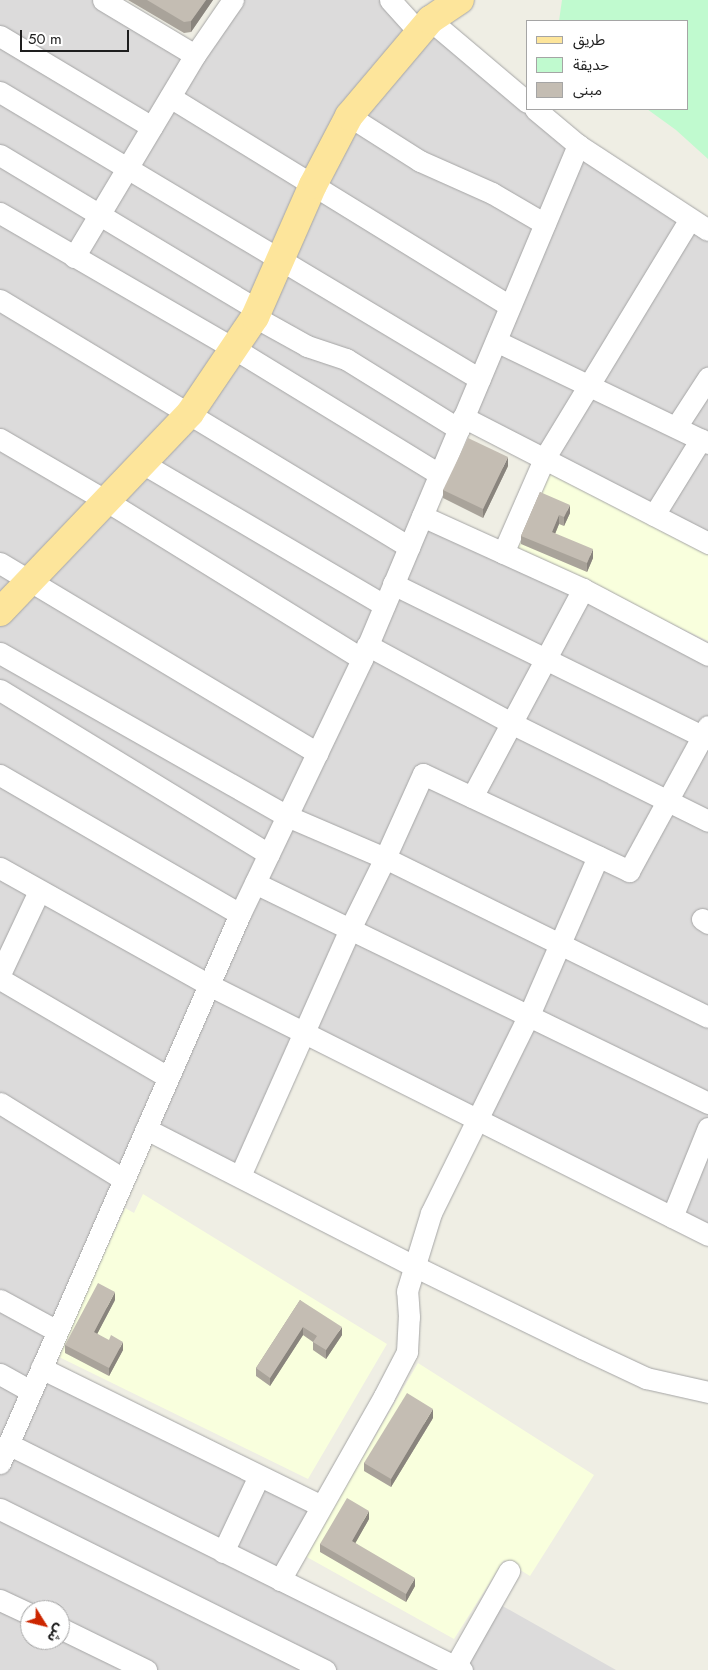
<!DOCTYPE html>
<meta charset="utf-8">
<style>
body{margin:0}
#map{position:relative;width:708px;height:1670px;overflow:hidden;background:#efeee4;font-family:Jost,"Noto Sans Arabic",sans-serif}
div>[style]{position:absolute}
.residential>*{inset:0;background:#dcdbdb}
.education>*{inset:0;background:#f9ffdd}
.park>*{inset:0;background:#c0facf}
.roads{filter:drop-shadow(0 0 1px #a5a5a5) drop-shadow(0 0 1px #a5a5a5)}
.minor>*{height:21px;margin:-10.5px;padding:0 10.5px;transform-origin:10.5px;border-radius:10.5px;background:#fff}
.major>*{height:28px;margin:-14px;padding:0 14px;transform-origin:14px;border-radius:14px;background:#fde59b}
.wall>*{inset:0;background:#a9a39a}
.shaded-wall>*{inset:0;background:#89847d}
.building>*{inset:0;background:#c4bdb3}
span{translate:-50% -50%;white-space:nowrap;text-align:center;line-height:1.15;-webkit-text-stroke:4px #fff;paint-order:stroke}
.legend{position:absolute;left:526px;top:20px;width:162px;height:90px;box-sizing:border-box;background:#fff;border:1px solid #a5a5a5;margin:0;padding:6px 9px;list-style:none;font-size:15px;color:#1e1e1e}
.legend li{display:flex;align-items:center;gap:10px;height:25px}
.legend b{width:25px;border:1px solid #a5a5a5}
.north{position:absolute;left:20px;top:1600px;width:50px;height:50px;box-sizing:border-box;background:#fff;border:1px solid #a5a5a5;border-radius:50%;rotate:126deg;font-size:14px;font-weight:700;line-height:20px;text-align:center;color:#1e1e1e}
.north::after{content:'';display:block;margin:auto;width:18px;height:22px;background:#cc2600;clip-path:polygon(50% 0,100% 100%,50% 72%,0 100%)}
.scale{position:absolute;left:20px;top:30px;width:109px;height:22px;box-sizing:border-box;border:2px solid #1e1e1e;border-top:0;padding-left:6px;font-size:15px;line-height:18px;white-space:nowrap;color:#1e1e1e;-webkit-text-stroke:4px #fff;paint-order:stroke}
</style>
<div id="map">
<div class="residential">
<i style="clip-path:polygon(evenodd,0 0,103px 0,195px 55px,233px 0,390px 0,419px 32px,430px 20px,708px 230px,708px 543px,464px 418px,422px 515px,708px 655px,708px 1235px,304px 1034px,240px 1176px,146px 1129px,41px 1367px,321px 1506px,280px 1580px,455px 1666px,492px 1600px,616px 1670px,0 1670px,0 0,30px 1610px,60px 1610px,60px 1640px,30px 1640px,30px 1610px)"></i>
</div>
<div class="education">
<i style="clip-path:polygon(549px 470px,708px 551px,708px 641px,509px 547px)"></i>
<i style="clip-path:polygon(143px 1194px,387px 1344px,308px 1479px,57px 1356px,125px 1208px,134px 1213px)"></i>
<i style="clip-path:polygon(418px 1363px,594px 1475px,530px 1576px,504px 1560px,454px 1639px,305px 1556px)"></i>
</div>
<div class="park">
<i style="clip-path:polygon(562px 0,708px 0,708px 159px,676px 130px,647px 109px,687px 109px,687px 21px,559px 21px)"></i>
</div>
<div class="roads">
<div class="minor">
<i style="left:103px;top:0;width:107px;rotate:30.9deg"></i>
<i style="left:390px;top:0;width:43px;rotate:47.8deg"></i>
<i style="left:430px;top:20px;width:127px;rotate:40.2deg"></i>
<i style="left:0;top:36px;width:177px;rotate:30.9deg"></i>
<i style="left:0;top:92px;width:559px;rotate:30.88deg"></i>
<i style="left:170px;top:97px;width:399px;rotate:31.6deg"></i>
<i style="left:349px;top:116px;width:84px;rotate:32.4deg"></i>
<i style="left:420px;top:161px;width:79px;rotate:24deg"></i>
<i style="left:492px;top:193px;width:61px;rotate:30.3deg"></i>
<i style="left:578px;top:145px;width:155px;rotate:33.2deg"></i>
<i style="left:0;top:155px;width:301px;rotate:31deg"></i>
<i style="left:0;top:213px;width:272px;rotate:30.1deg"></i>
<i style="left:235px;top:349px;width:239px;rotate:31.5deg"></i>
<i style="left:74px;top:257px;width:235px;rotate:-59.1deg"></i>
<i style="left:195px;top:55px;width:67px;rotate:-55.4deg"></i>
<i style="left:0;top:300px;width:478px;rotate:31.1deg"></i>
<i style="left:255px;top:317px;width:60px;rotate:29.1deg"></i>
<i style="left:307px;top:346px;width:41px;rotate:18.4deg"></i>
<i style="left:346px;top:359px;width:133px;rotate:31.8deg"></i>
<i style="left:496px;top:341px;width:235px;rotate:25.7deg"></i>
<i style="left:463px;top:417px;width:276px;rotate:27.2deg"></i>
<i style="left:676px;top:427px;width:59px;rotate:-56.9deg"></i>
<i style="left:0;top:439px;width:121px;rotate:30.2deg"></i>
<i style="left:105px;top:500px;width:302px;rotate:31.7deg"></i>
<i style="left:142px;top:463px;width:281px;rotate:30.4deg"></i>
<i style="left:654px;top:515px;width:89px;rotate:-58.3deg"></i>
<i style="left:422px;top:516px;width:177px;rotate:24.4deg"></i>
<i style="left:583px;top:589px;width:141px;rotate:27.8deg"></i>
<i style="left:503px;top:553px;width:103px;rotate:-66.4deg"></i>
<i style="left:544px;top:459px;width:281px;rotate:-58.7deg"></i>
<i style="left:0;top:563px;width:370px;rotate:30.9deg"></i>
<i style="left:393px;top:584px;width:351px;rotate:26.2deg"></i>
<i style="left:367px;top:645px;width:164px;rotate:28.4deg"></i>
<i style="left:511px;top:723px;width:220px;rotate:26.4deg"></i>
<i style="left:0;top:653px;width:330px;rotate:29.6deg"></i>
<i style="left:287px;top:816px;width:107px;rotate:23.2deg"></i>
<i style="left:385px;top:858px;width:360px;rotate:26.2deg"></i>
<i style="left:0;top:690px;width:315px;rotate:31.4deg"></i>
<i style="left:0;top:775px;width:277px;rotate:30.1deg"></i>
<i style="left:472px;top:797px;width:236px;rotate:-61.9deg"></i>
<i style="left:0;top:868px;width:240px;rotate:29.2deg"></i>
<i style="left:209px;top:985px;width:558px;rotate:26.61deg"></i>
<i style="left:255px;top:883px;width:504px;rotate:25.9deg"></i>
<i style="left:702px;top:919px;width:7px;rotate:34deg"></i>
<i style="left:0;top:974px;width:92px;rotate:-64.8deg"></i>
<i style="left:0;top:979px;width:194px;rotate:30.3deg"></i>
<i style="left:0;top:1103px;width:145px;rotate:31.7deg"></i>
<i style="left:146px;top:1129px;width:301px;rotate:27.1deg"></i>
<i style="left:414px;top:1266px;width:187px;rotate:26deg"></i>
<i style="left:582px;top:1348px;width:71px;rotate:25.1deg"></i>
<i style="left:646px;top:1378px;width:64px;rotate:12.7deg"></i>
<i style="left:240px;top:1176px;width:270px;rotate:-66deg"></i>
<i style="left:350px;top:929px;width:79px;rotate:-63.8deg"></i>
<i style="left:385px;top:858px;width:92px;rotate:-65.7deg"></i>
<i style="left:423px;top:774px;width:228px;rotate:25.2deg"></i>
<i style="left:629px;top:871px;width:165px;rotate:-61.4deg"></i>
<i style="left:672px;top:1217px;width:96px;rotate:-68deg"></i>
<i style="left:0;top:1300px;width:65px;rotate:28.5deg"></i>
<i style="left:41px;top:1368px;width:312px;rotate:26.2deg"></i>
<i style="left:0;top:1374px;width:35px;rotate:29deg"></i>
<i style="left:8px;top:1444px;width:507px;rotate:26.46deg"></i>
<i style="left:0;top:1463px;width:599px;rotate:-66.39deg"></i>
<i style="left:240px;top:914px;width:283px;rotate:-64.4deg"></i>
<i style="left:362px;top:659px;width:558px;rotate:-67.21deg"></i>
<i style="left:578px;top:145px;width:56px;rotate:-140.1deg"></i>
<i style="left:0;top:1509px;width:363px;rotate:26.4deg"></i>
<i style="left:223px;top:1552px;width:84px;rotate:-64.7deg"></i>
<i style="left:280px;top:1580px;width:211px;rotate:-60.5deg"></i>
<i style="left:384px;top:1396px;width:50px;rotate:-62.4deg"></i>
<i style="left:407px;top:1352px;width:35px;rotate:-87deg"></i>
<i style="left:409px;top:1317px;width:26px;rotate:-94deg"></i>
<i style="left:407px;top:1291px;width:82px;rotate:-72.9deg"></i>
<i style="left:431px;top:1213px;width:221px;rotate:-63.7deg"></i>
<i style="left:529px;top:1015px;width:173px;rotate:-66.5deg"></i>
<i style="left:0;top:1600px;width:33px;rotate:25deg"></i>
<i style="left:60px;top:1628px;width:96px;rotate:26deg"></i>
<i style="left:453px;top:1670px;width:114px;rotate:-60.5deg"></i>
</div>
<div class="major">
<i style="left:0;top:612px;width:275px;rotate:-46.3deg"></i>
<i style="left:190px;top:413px;width:116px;rotate:-55.9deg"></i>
<i style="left:255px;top:317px;width:144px;rotate:-66.3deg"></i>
<i style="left:313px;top:185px;width:78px;rotate:-62.4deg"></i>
<i style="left:349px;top:116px;width:126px;rotate:-49.8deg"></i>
<i style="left:430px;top:20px;width:36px;rotate:-34deg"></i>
</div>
</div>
<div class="wall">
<i style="clip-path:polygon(128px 0,213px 0,191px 32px,184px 33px)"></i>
<i style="clip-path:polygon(508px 466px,483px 518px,443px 498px,443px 490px)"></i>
<i style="clip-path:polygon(540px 492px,570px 513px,564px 526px,559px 524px,555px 534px,593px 558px,587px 572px,521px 544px,521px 536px)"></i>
<i style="clip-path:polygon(115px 1300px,97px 1334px,123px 1350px,109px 1376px,65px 1353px,65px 1345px)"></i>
<i style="clip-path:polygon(300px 1300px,342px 1335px,326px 1359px,313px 1350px,313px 1342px,303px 1335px,270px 1386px,256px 1376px,256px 1368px)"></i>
<i style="clip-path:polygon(433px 1418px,391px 1487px,364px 1471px,364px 1463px)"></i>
<i style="clip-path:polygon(369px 1519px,355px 1543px,415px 1586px,406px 1602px,320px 1552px,320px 1544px)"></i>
</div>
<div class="shaded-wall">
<i style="clip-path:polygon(206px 0,213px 0,191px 32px,191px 21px)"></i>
<i style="clip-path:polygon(508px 457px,508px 466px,483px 518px,483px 509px)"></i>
<i style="clip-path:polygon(570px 505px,570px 513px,564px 526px,564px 517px)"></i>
<i style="clip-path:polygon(559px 515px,559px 524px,552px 541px,552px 532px)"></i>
<i style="clip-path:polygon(593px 549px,593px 558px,587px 572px,587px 563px)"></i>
<i style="clip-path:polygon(115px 1292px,115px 1300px,94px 1340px,94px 1332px)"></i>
<i style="clip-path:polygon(303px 1327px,303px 1335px,270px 1386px,270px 1378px)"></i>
<i style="clip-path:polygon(342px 1327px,342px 1335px,326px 1359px,326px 1350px)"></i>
<i style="clip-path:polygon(123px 1342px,123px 1350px,109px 1376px,109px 1368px)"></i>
<i style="clip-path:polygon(433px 1409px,433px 1418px,391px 1487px,391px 1479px)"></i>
<i style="clip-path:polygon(369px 1511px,369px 1519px,352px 1549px,352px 1541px)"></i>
<i style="clip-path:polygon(415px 1578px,415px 1586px,406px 1602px,406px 1594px)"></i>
</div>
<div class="building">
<i style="clip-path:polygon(147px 0,206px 0,191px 21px,184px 22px)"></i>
<i style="clip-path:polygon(468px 438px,508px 457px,483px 509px,443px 490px)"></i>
<i style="clip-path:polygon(540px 492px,570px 505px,564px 517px,559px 515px,552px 532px,593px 549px,587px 563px,521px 536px)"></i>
<i style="clip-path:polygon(98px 1283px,115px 1292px,94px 1332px,109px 1340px,111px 1335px,123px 1342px,109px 1368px,65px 1345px)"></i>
<i style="clip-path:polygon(300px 1300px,342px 1327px,326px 1350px,313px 1342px,317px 1336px,303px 1327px,270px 1378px,256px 1368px)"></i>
<i style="clip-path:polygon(407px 1393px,433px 1409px,391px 1479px,364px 1463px)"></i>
<i style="clip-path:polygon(347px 1498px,369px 1511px,352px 1541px,415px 1578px,406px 1594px,320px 1544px)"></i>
</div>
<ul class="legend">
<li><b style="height:6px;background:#fde59b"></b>طريق</li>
<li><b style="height:14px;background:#c0facf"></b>حديقة</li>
<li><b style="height:14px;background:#c4bdb3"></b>مبنى</li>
</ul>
<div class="north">ش</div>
<div class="scale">50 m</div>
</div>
